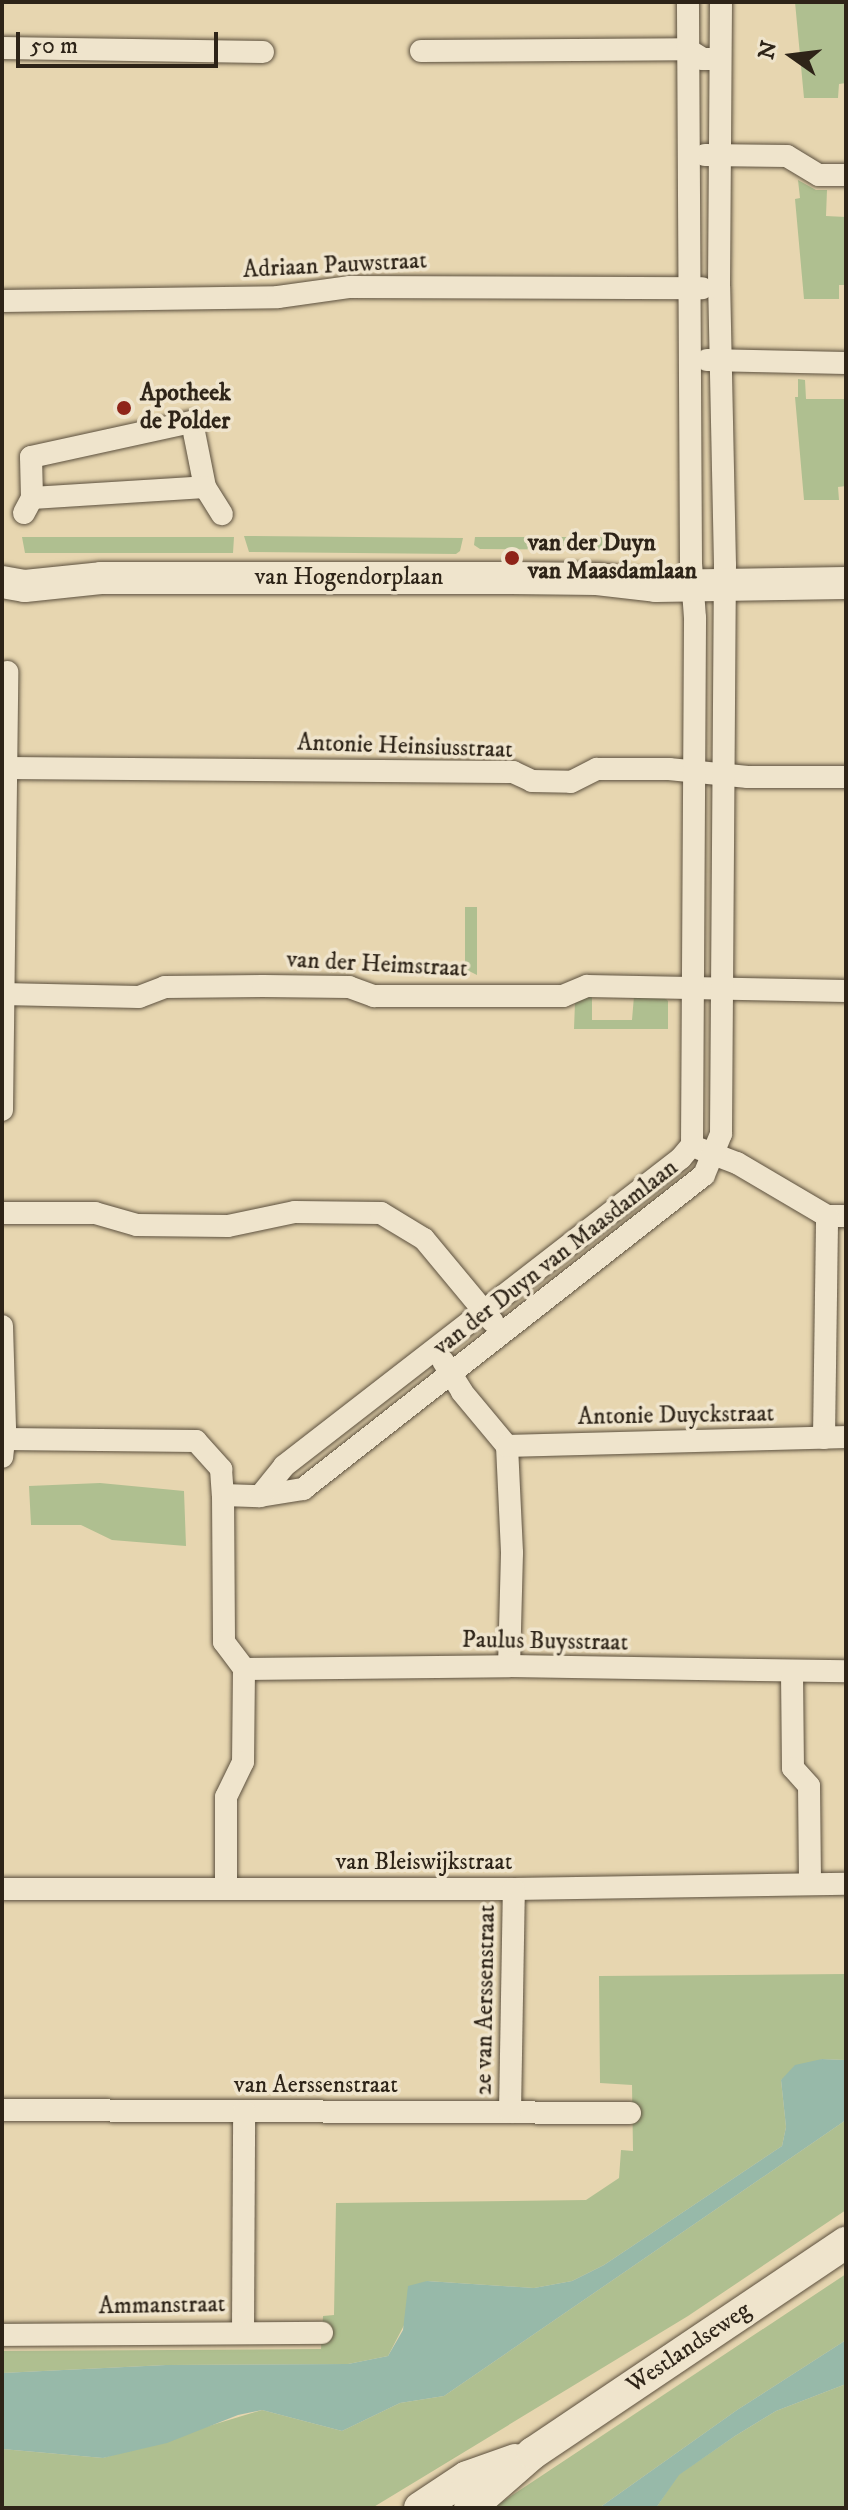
<!DOCTYPE html>
<style>
body{margin:0}
#map{position:relative;width:848px;height:2510px;overflow:hidden;background:#e7d6b0;font-family:"IM FELL DW Pica",serif}
div>[style]{position:absolute}
.green>*{inset:0;background:#afbf90}
.water>*{inset:0;background:#97b9a9}
.roads{filter:drop-shadow(0 0 2px #5c503e) drop-shadow(0 0 2px #5c503e)}
.street>*{height:22px;margin:-11px;padding:0 11px;transform-origin:11px;border-radius:11px;background:#efe4cc}
.secondary>*{height:32px;margin:-16px;padding:0 16px;transform-origin:16px;border-radius:16px;background:#efe4cc}
.dots>*{width:22px;height:22px;translate:-50% -50%;box-sizing:border-box;border:4px solid #efe4cc;border-radius:50%}
span{translate:-50% -50%;white-space:nowrap;text-align:center;line-height:1.15;-webkit-text-stroke:7px #efe4cc;paint-order:stroke}
.street-label{font-size:24px;color:#2e2418}
.poi-label{font-size:24px;color:#2e2418;font-weight:700}
.left{translate:0 -50%;text-align:left}
.frame{position:absolute;inset:0;border:4px solid #2e2418;pointer-events:none}
.north{position:absolute;left:752px;top:16px;width:80px;height:80px;-webkit-text-stroke:6px #efe4cc;paint-order:stroke;rotate:284deg;font-size:22px;font-weight:700;line-height:32px;text-align:center;color:#2e2418}
.north::after{content:'';display:block;margin:auto;width:28px;height:36px;background:#2e2418;clip-path:polygon(50% 0,100% 100%,50% 72%,0 100%)}
.scale{position:absolute;left:16px;top:32px;width:202px;height:36px;box-sizing:border-box;border:4px solid #2e2418;border-top:0;padding-left:10px;font-size:24px;line-height:28px;white-space:nowrap;color:#2e2418;-webkit-text-stroke:6px #efe4cc;paint-order:stroke}
</style>
<div id="map">
<div class="green">
<i style="clip-path:polygon(795px 2px,846px 2px,846px 83px,839px 84px,838px 98px,804px 98px)"></i>
<i style="clip-path:polygon(798px 180px,816px 190px,827px 190px,826px 216px,846px 217px,846px 285px,839px 285px,839px 299px,804px 299px,795px 199px,800px 198px)"></i>
<i style="clip-path:polygon(798px 379px,805px 380px,806px 399px,846px 399px,846px 486px,838px 487px,839px 500px,804px 500px,795px 397px,798px 397px)"></i>
<i style="clip-path:polygon(244px 536px,463px 538px,460px 551px,456px 554px,249px 552px)"></i>
<i style="clip-path:polygon(22px 537px,234px 537px,233px 553px,25px 553px)"></i>
<i style="clip-path:polygon(475px 537px,640px 537px,651px 540px,651px 550px,480px 549px,474px 545px)"></i>
<i style="clip-path:polygon(465px 907px,477px 907px,477px 975px,465px 969px)"></i>
<i style="clip-path:polygon(592px 996px,592px 1020px,632px 1020px,634px 996px,663px 996px,668px 1001px,668px 1029px,574px 1029px,575px 1002px)"></i>
<i style="clip-path:polygon(100px 1483px,184px 1491px,186px 1546px,112px 1540px,81px 1525px,31px 1525px,29px 1486px)"></i>
<i style="clip-path:polygon(846px 1974px,846px 2060px,822px 2059px,781px 2080px,786px 2127px,782px 2146px,604px 2265px,572px 2281px,534px 2288px,427px 2281px,388px 2356px,348px 2364px,166px 2365px,2px 2373px,2px 2351px,321px 2349px,323px 2316px,334px 2315px,336px 2203px,586px 2200px,619px 2178px,621px 2150px,633px 2151px,632px 2085px,600px 2083px,599px 1976px)"></i>
<i style="clip-path:polygon(846px 2120px,846px 2210px,688px 2316px,372px 2508px,2px 2508px,2px 2449px,103px 2458px,262px 2410px,342px 2431px,400px 2403px,444px 2396px)"></i>
<i style="clip-path:polygon(846px 2274px,846px 2340px,737px 2410px,599px 2508px,493px 2508px)"></i>
<i style="clip-path:polygon(846px 2384px,846px 2508px,656px 2508px,678px 2475px,735px 2436px,776px 2411px)"></i>
</div>
<div class="water">
<i style="clip-path:polygon(822px 2059px,846px 2060px,846px 2120px,444px 2396px,400px 2403px,342px 2431px,262px 2410px,238px 2415px,167px 2443px,103px 2458px,2px 2449px,2px 2373px,166px 2365px,348px 2364px,388px 2356px,403px 2330px,408px 2286px,427px 2281px,534px 2288px,572px 2281px,604px 2265px,782px 2146px,786px 2127px,781px 2080px,795px 2065px)"></i>
<i style="clip-path:polygon(846px 2340px,846px 2384px,776px 2411px,735px 2436px,679px 2475px,656px 2508px,599px 2508px,737px 2410px)"></i>
</div>
<div class="roads">
<div class="street">
<i style="left:2px;top:48px;width:261px;rotate:0.9deg"></i>
<i style="left:421px;top:51px;width:266px;rotate:-0.4deg"></i>
<i style="left:687px;top:49px;width:19px;rotate:32deg"></i>
<i style="left:703px;top:59px;width:17px"></i>
<i style="left:705px;top:155px;width:82px;rotate:0.7deg"></i>
<i style="left:787px;top:156px;width:37px;rotate:31deg"></i>
<i style="left:819px;top:175px;width:27px"></i>
<i style="left:2px;top:301px;width:276px;rotate:-0.8deg"></i>
<i style="left:278px;top:297px;width:73px;rotate:-7.9deg"></i>
<i style="left:350px;top:287px;width:352px;rotate:0.2deg"></i>
<i style="left:707px;top:360px;width:139px;rotate:1.2deg"></i>
<i style="left:32px;top:498px;width:41px;rotate:-91.4deg"></i>
<i style="left:31px;top:457px;width:165px;rotate:-12.3deg"></i>
<i style="left:192px;top:422px;width:66px;rotate:78.7deg"></i>
<i style="left:24px;top:513px;width:17px;rotate:-62deg"></i>
<i style="left:32px;top:498px;width:173px;rotate:-3.6deg"></i>
<i style="left:205px;top:487px;width:32px;rotate:58deg"></i>
<i style="left:6px;top:768px;width:507px;rotate:0.45deg"></i>
<i style="left:513px;top:772px;width:21px;rotate:25deg"></i>
<i style="left:532px;top:781px;width:39px;rotate:1deg"></i>
<i style="left:571px;top:782px;width:29px;rotate:-27deg"></i>
<i style="left:597px;top:769px;width:72px"></i>
<i style="left:669px;top:769px;width:79px;rotate:5.8deg"></i>
<i style="left:748px;top:777px;width:98px"></i>
<i style="left:2px;top:994px;width:137px;rotate:1.3deg"></i>
<i style="left:139px;top:997px;width:28px;rotate:-21deg"></i>
<i style="left:165px;top:987px;width:98px;rotate:-0.6deg"></i>
<i style="left:263px;top:986px;width:86px;rotate:0.7deg"></i>
<i style="left:349px;top:987px;width:27px;rotate:20deg"></i>
<i style="left:374px;top:996px;width:189px"></i>
<i style="left:563px;top:996px;width:26px;rotate:-23deg"></i>
<i style="left:587px;top:986px;width:259px;rotate:1.1deg"></i>
<i style="left:2px;top:1110px;width:438px;rotate:-89.3deg"></i>
<i style="left:700px;top:1149px;width:40px;rotate:21deg"></i>
<i style="left:737px;top:1163px;width:104px;rotate:30.5deg"></i>
<i style="left:827px;top:1216px;width:19px"></i>
<i style="left:2px;top:1213px;width:93px"></i>
<i style="left:95px;top:1213px;width:44px;rotate:15.9deg"></i>
<i style="left:137px;top:1225px;width:91px;rotate:0.6deg"></i>
<i style="left:228px;top:1226px;width:68px;rotate:-11.8deg"></i>
<i style="left:295px;top:1212px;width:86px;rotate:0.7deg"></i>
<i style="left:381px;top:1213px;width:50px;rotate:31.2deg"></i>
<i style="left:424px;top:1239px;width:107px;rotate:50.3deg"></i>
<i style="left:2px;top:1326px;width:104px;rotate:88.3deg"></i>
<i style="left:5px;top:1430px;width:27px;rotate:96deg"></i>
<i style="left:443px;top:1361px;width:36px;rotate:58deg"></i>
<i style="left:462px;top:1392px;width:70px;rotate:50.2deg"></i>
<i style="left:507px;top:1446px;width:107px;rotate:87.3deg"></i>
<i style="left:512px;top:1553px;width:113px;rotate:91.5deg"></i>
<i style="left:824px;top:1438px;width:222px;rotate:-89.2deg"></i>
<i style="left:5px;top:1439px;width:191px;rotate:0.6deg"></i>
<i style="left:196px;top:1441px;width:38px;rotate:48deg"></i>
<i style="left:221px;top:1469px;width:26px;rotate:86deg"></i>
<i style="left:223px;top:1495px;width:37px;rotate:2deg"></i>
<i style="left:260px;top:1496px;width:44px;rotate:-9.2deg"></i>
<i style="left:303px;top:1489px;width:509px;rotate:-38.06deg"></i>
<i style="left:704px;top:1175px;width:44px;rotate:-67.5deg"></i>
<i style="left:721px;top:1134px;width:569px;rotate:-89.6deg"></i>
<i style="left:725px;top:565px;width:277px;rotate:-91.2deg"></i>
<i style="left:719px;top:288px;width:286px;rotate:-89.6deg"></i>
<i style="left:507px;top:1446px;width:339px;rotate:-1.5deg"></i>
<i style="left:223px;top:1495px;width:147px;rotate:89.6deg"></i>
<i style="left:224px;top:1642px;width:34px;rotate:53deg"></i>
<i style="left:244px;top:1669px;width:93px;rotate:90.6deg"></i>
<i style="left:243px;top:1762px;width:39px;rotate:116deg"></i>
<i style="left:226px;top:1797px;width:90px;rotate:90deg"></i>
<i style="left:260px;top:1496px;width:38px;rotate:-51deg"></i>
<i style="left:284px;top:1466px;width:502px;rotate:-37.8deg"></i>
<i style="left:681px;top:1158px;width:17px;rotate:-50deg"></i>
<i style="left:692px;top:1145px;width:527px;rotate:-89.67deg"></i>
<i style="left:695px;top:618px;width:54px;rotate:-94.2deg"></i>
<i style="left:691px;top:564px;width:562px;rotate:-90.31deg"></i>
<i style="left:244px;top:1669px;width:265px;rotate:-0.6deg"></i>
<i style="left:509px;top:1666px;width:337px;rotate:0.9deg"></i>
<i style="left:792px;top:1673px;width:95px;rotate:89.4deg"></i>
<i style="left:793px;top:1768px;width:24px;rotate:48deg"></i>
<i style="left:809px;top:1786px;width:98px;rotate:89.4deg"></i>
<i style="left:2px;top:1889px;width:512px"></i>
<i style="left:514px;top:1889px;width:332px;rotate:-0.9deg"></i>
<i style="left:2px;top:2110px;width:628px;rotate:0.27deg"></i>
<i style="left:510px;top:2112px;width:223px;rotate:-89deg"></i>
<i style="left:243px;top:2332px;width:221px;rotate:-89.7deg"></i>
<i style="left:2px;top:2335px;width:320px;rotate:-0.4deg"></i>
</div>
<div class="secondary">
<i style="left:2px;top:582px;width:23px;rotate:10deg"></i>
<i style="left:25px;top:586px;width:76px;rotate:-6deg"></i>
<i style="left:101px;top:578px;width:411px"></i>
<i style="left:512px;top:578px;width:85px;rotate:0.7deg"></i>
<i style="left:597px;top:579px;width:59px;rotate:6.8deg"></i>
<i style="left:656px;top:586px;width:190px;rotate:-0.9deg"></i>
<i style="left:420px;top:2508px;width:56px;rotate:-33.4deg"></i>
<i style="left:467px;top:2477px;width:51px;rotate:-19.5deg"></i>
<i style="left:470px;top:2508px;width:84px;rotate:-41.1deg"></i>
<i style="left:533px;top:2453px;width:377px;rotate:-33.9deg"></i>
</div>
</div>
<div class="dots">
<i style="left:124px;top:408px;background:#8f2418"></i>
<i style="left:512px;top:558px;background:#8f2418"></i>
</div>
<div class="street-label">
<span style="left:335px;top:266px;rotate:-3deg">Adriaan Pauwstraat</span>
<span style="left:349px;top:578px">van Hogendorplaan</span>
<span style="left:405px;top:747px;rotate:2deg">Antonie Heinsiusstraat</span>
<span style="left:377px;top:965px;rotate:3deg">van der Heimstraat</span>
<span style="left:556px;top:1258px;rotate:-38deg">van der Duyn van Maasdamlaan</span>
<span style="left:676px;top:1416px;rotate:-1deg">Antonie Duyckstraat</span>
<span style="left:545px;top:1642px;rotate:1deg">Paulus Buysstraat</span>
<span style="left:424px;top:1863px">van Bleiswijkstraat</span>
<span style="left:486px;top:2000px;rotate:-89deg">2e van Aerssenstraat</span>
<span style="left:316px;top:2086px">van Aerssenstraat</span>
<span style="left:162px;top:2306px;rotate:-1deg">Ammanstraat</span>
<span style="left:689px;top:2348px;rotate:-34deg">Westlandseweg</span>
</div>
<div class="poi-label">
<span class="left" style="left:140px;top:408px">Apotheek<br>de Polder</span>
<span class="left" style="left:528px;top:558px">van der Duyn<br>van Maasdamlaan</span>
</div>
<div class="frame"></div>
<div class="north">N</div>
<div class="scale">50 m</div>
</div>
